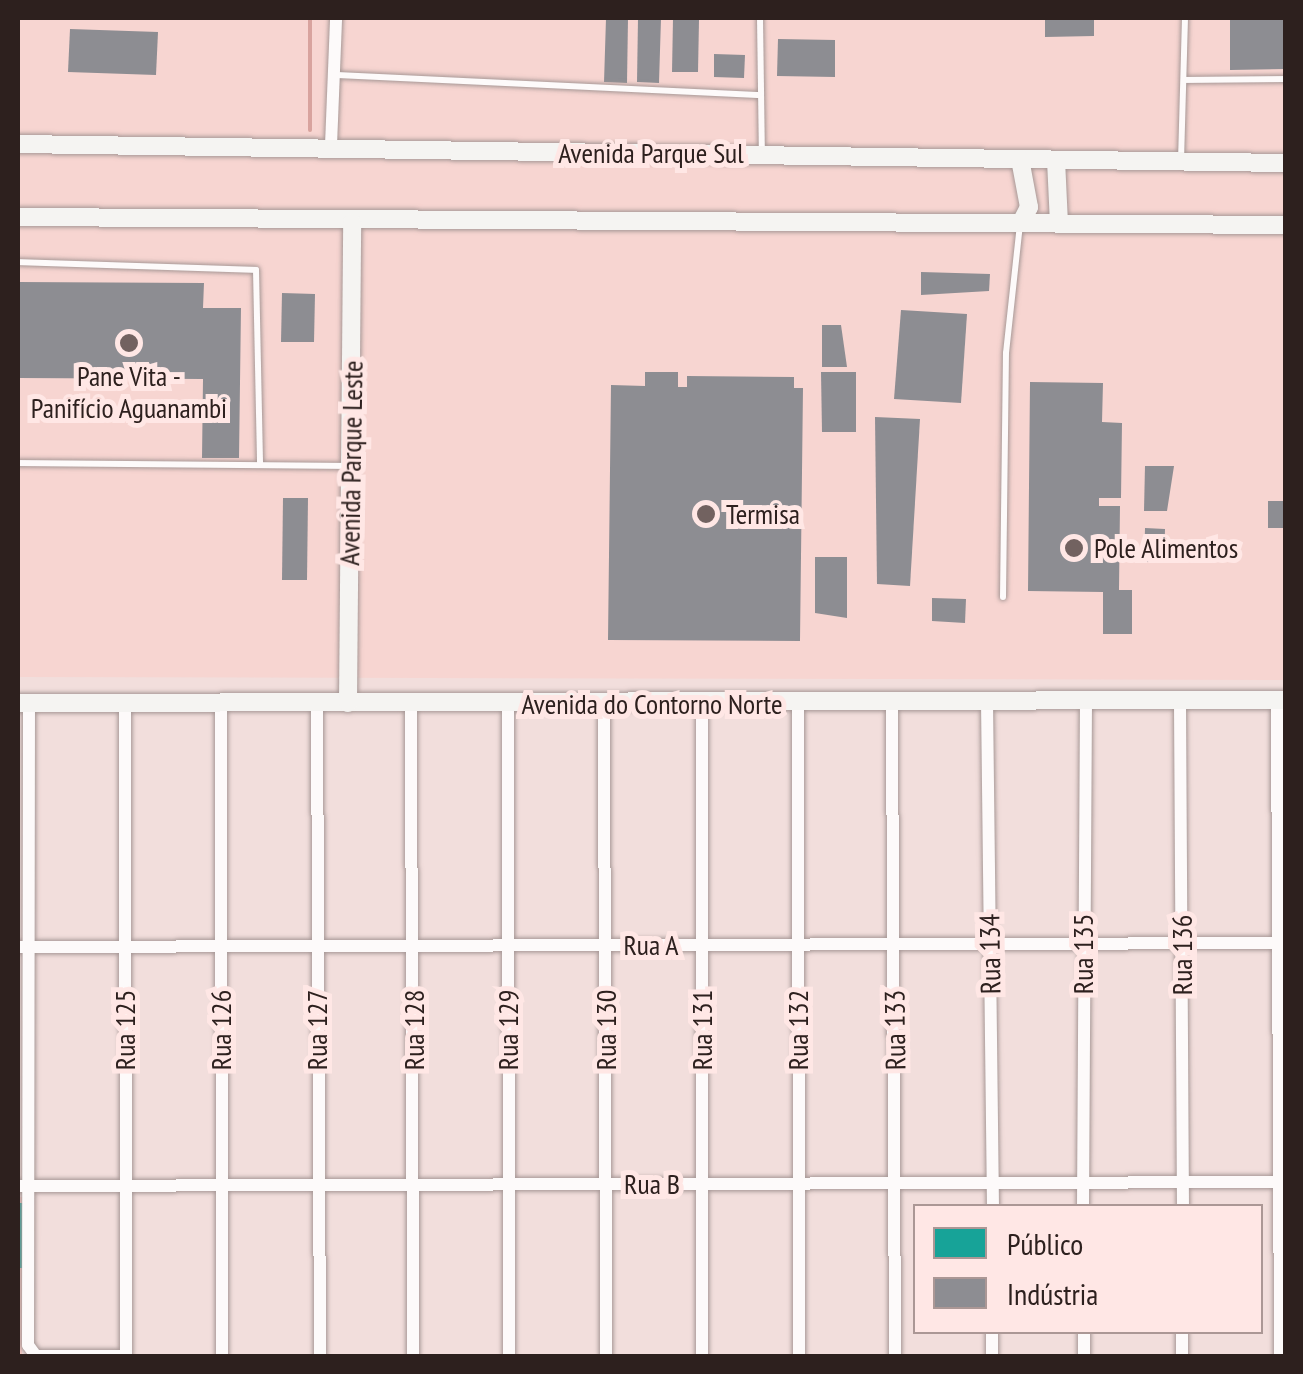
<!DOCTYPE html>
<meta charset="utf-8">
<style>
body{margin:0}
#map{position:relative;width:1303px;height:1374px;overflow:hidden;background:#f2dedc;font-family:"PT Sans Narrow",sans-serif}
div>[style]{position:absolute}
.built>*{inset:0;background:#f7d5d1}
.green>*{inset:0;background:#f3c5c0}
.public>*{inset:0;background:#17a398}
.industry>*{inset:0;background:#8d8d92}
.stream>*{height:4px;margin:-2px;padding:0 2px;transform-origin:2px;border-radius:2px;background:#d8a39e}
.roads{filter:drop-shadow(0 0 2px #a79896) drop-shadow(0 0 2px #a79896)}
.lane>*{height:6px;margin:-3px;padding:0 3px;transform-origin:3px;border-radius:3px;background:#fdfafa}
.street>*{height:12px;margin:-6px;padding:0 6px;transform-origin:6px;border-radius:6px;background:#fdfafa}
.secondary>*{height:18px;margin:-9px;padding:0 9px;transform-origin:9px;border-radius:9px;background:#f5f4f2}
.dots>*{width:28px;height:28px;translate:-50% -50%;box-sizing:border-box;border:5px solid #ffe7e5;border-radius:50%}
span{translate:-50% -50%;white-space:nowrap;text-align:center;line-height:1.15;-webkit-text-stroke:10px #ffe7e5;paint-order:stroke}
.street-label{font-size:28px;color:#2d201e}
.poi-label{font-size:28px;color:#2d201e}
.left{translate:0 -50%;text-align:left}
.frame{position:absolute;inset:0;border:20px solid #2d201e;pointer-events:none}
.legend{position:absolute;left:913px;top:1204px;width:350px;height:130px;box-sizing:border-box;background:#ffe7e5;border:2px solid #ab9795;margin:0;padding:12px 18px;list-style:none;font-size:30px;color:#2d201e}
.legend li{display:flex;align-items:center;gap:20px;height:50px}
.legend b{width:50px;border:2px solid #ab9795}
</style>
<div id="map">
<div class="built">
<i style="clip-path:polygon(18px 18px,1285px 18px,1285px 680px,18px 677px)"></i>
</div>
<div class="green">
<i style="clip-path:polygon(18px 1197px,25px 1197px,22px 1356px,18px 1356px)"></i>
</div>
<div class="public">
<i style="clip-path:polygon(18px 1203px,25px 1203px,24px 1268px,18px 1268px)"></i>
</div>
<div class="industry">
<i style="clip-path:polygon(606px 18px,628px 18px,627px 83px,604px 82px)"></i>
<i style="clip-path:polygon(638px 18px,661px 18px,659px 83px,637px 82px)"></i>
<i style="clip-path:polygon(1045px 18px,1094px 18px,1094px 36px,1045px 37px)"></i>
<i style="clip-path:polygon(1230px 18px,1286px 18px,1286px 69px,1230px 70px)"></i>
<i style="clip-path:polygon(673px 19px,699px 20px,698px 72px,672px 72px)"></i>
<i style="clip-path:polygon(70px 29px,158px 32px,156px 75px,68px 72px)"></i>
<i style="clip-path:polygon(778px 39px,835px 40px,835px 77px,777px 76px)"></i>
<i style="clip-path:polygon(714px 54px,745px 55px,744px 78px,714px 77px)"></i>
<i style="clip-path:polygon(921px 272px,990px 274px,989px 291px,921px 295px)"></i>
<i style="clip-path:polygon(18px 282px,204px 283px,203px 308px,241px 308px,239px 458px,202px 458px,203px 379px,18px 378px)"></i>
<i style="clip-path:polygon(282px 293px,315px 294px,314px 342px,281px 342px)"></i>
<i style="clip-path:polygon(901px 310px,967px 314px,961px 403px,894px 399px)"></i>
<i style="clip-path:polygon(822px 325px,841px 325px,847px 367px,822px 367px)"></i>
<i style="clip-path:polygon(645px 372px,678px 372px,678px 387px,687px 387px,687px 376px,794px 377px,794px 388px,803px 388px,800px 641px,608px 640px,611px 385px,645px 386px)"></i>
<i style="clip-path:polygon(821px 372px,856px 372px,856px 432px,822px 432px)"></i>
<i style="clip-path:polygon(1030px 382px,1103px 383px,1102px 422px,1122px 423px,1121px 498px,1099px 498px,1099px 506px,1120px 506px,1119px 590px,1132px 590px,1132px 634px,1103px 634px,1103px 592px,1028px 591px)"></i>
<i style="clip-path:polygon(875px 417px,920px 419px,910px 586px,877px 584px)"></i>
<i style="clip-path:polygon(1145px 466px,1174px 466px,1167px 511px,1144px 511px)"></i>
<i style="clip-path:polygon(283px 498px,308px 498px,307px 580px,282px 580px)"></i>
<i style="clip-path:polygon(1268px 501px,1286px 501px,1286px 528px,1268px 528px)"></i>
<i style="clip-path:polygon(1145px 528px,1165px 529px,1164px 562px,1144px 562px)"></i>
<i style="clip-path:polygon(815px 557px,847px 557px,847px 618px,815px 613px)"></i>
<i style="clip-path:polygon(932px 598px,966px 599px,965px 623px,932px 621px)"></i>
</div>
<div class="stream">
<i style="left:310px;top:18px;width:112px;rotate:90deg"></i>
</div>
<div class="roads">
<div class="lane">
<i style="left:760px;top:18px;width:135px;rotate:89.2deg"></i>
<i style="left:335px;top:75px;width:425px;rotate:2.7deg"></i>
<i style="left:1184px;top:80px;width:102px;rotate:-0.6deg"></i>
<i style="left:1181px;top:161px;width:143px;rotate:-88.4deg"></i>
<i style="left:18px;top:262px;width:238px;rotate:1.9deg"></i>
<i style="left:256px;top:270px;width:195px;rotate:88.8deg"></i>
<i style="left:18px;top:463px;width:332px;rotate:0.5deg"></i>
<i style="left:1003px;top:597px;width:244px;rotate:-89.3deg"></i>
<i style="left:1006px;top:353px;width:130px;rotate:-83.8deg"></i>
</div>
<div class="street">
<i style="left:331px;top:145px;width:127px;rotate:-87.7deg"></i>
<i style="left:1277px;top:700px;width:656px;rotate:89.74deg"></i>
<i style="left:987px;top:701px;width:505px;rotate:89.32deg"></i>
<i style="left:29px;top:703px;width:642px;rotate:90.09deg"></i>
<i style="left:28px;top:1345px;width:14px;rotate:54deg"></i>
<i style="left:36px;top:1356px;width:87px"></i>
<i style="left:125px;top:703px;width:653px;rotate:89.91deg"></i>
<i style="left:317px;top:703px;width:653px;rotate:89.74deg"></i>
<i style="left:702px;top:703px;width:653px;rotate:90deg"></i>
<i style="left:892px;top:703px;width:653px;rotate:89.74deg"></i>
<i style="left:1180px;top:703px;width:503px;rotate:89.66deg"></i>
<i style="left:221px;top:704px;width:652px;rotate:89.91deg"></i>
<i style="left:411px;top:704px;width:652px;rotate:89.82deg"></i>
<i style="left:508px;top:704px;width:652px;rotate:89.91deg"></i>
<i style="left:604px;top:704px;width:652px;rotate:89.82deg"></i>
<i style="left:798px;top:704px;width:652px;rotate:89.91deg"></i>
<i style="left:18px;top:947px;width:1268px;rotate:-0.18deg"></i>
<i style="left:18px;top:1186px;width:1268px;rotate:-0.18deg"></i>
<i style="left:1083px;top:1206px;width:504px;rotate:-89.66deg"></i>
<i style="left:1084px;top:1332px;width:24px;rotate:90deg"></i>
<i style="left:992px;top:1356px;width:24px;rotate:-90deg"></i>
<i style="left:1182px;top:1356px;width:24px;rotate:-90deg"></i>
</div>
<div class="secondary">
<i style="left:18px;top:144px;width:1268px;rotate:0.86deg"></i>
<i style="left:1020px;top:159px;width:49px;rotate:79.4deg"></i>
<i style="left:1029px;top:207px;width:18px;rotate:117deg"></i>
<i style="left:1056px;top:160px;width:63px;rotate:87.3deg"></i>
<i style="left:18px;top:217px;width:1268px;rotate:0.36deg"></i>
<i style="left:18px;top:703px;width:1268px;rotate:-0.14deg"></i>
<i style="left:348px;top:703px;width:480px;rotate:-89.5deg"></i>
</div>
</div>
<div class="dots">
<i style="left:129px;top:343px;background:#726260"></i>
<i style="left:706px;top:514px;background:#726260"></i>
<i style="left:1074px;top:548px;background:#726260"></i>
</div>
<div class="street-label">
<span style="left:651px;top:153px">Avenida Parque Sul</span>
<span style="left:351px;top:463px;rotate:-89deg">Avenida Parque Leste</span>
<span style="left:652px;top:704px">Avenida do Contorno Norte</span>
<span style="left:651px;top:945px">Rua A</span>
<span style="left:990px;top:954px;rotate:-91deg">Rua 134</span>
<span style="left:1083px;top:954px;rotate:-90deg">Rua 135</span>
<span style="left:1182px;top:955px;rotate:-90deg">Rua 136</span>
<span style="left:125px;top:1030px;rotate:-90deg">Rua 125</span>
<span style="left:221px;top:1030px;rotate:-90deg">Rua 126</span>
<span style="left:317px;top:1030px;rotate:-90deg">Rua 127</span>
<span style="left:414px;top:1030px;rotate:-90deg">Rua 128</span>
<span style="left:508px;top:1030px;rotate:-90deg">Rua 129</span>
<span style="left:606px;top:1030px;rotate:-90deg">Rua 130</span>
<span style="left:702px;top:1030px;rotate:-90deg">Rua 131</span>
<span style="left:798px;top:1030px;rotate:-90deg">Rua 132</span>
<span style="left:895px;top:1030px;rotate:-91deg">Rua 133</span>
<span style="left:652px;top:1184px">Rua B</span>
</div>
<div class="poi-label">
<span style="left:129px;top:392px">Pane Vita -<br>Panifício Aguanambi</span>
<span class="left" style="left:726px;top:514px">Termisa</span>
<span class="left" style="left:1094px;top:548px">Pole Alimentos</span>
</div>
<div class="frame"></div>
<ul class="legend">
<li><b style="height:28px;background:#17a398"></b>Público</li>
<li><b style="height:28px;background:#8d8d92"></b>Indústria</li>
</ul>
</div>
